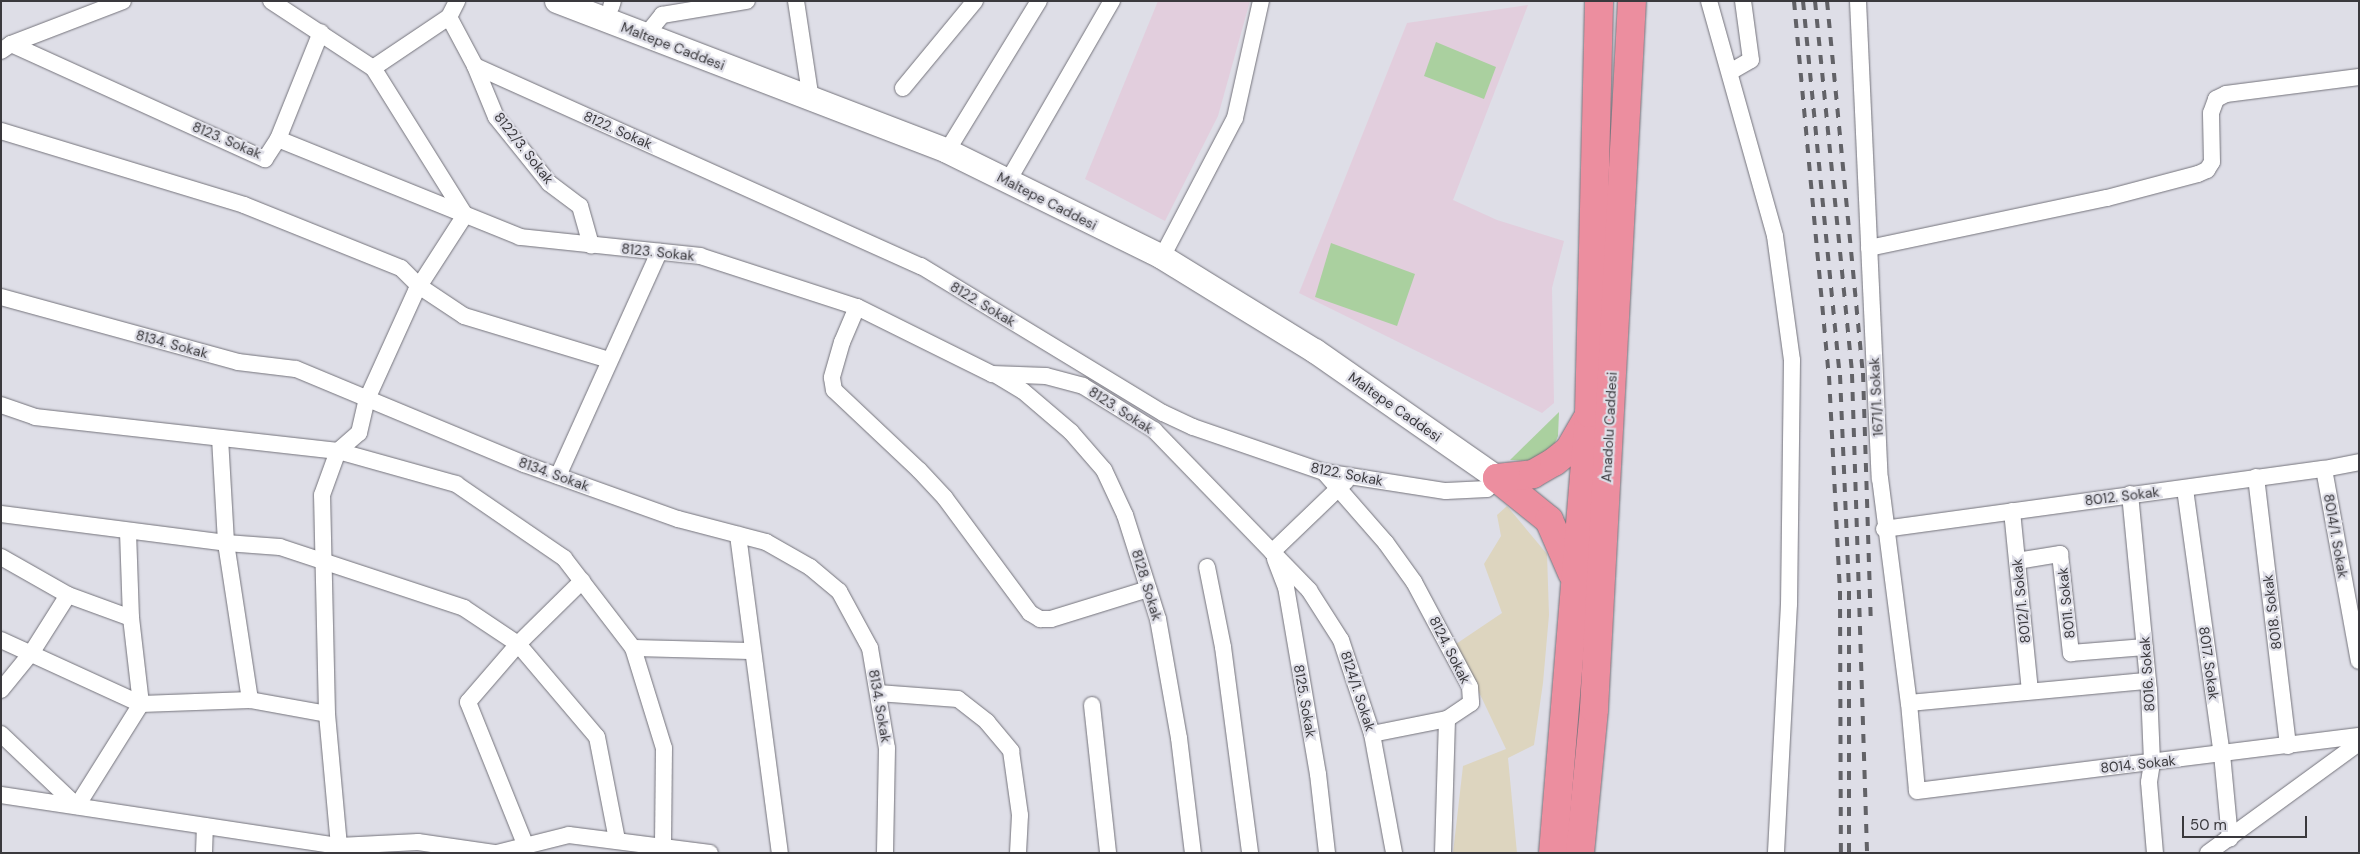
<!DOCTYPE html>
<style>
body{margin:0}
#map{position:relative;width:2360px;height:854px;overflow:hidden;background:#dedee7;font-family:"DM Sans",sans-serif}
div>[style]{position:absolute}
.commercial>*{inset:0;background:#ddd5bf}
.education>*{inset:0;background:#e2cedd}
.green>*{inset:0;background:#aad09f}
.roads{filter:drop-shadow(0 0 1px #74737b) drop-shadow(0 0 1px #74737b)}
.street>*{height:16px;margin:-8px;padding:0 8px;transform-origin:8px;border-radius:8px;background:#fff}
.secondary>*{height:24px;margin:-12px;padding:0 12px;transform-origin:12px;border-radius:12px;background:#fff}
.highway>*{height:28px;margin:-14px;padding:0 14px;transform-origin:14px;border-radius:14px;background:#ec8e9f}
.rail>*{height:4px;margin-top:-2px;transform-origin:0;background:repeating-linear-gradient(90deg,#626267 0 9px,transparent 0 18px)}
span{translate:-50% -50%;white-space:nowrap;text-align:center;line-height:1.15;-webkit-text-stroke:4.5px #dedee7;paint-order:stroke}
.street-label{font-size:14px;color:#3a393d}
.frame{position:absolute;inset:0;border:2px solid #3a393d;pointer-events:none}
.scale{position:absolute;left:2182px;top:816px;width:125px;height:22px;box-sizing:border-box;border:2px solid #3a393d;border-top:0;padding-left:6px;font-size:15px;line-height:18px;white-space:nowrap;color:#3a393d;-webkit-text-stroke:4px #dedee7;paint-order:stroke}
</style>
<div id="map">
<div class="commercial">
<i style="clip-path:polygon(1507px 506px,1547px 554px,1549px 615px,1543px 683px,1534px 745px,1508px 758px,1517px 853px,1453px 853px,1463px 766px,1506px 749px,1456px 644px,1502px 613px,1484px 564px,1501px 536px,1497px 515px)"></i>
</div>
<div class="education">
<i style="clip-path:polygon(1158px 1px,1250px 1px,1218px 116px,1165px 221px,1085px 179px)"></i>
<i style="clip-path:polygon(1528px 5px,1453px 200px,1497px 220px,1564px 241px,1552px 288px,1554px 403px,1542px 413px,1299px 293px,1407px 23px)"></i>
</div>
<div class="green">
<i style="clip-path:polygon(1436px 42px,1496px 67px,1484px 99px,1424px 76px)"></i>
<i style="clip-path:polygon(1331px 243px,1415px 274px,1397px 326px,1315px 297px)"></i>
<i style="clip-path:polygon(1559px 412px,1558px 436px,1554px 445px,1535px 461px,1510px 460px)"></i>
</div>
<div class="roads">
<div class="street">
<i style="left:271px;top:1px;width:122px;rotate:33.3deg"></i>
<i style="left:796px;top:1px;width:100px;rotate:81.4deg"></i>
<i style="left:1709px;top:1px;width:244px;rotate:74.3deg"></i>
<i style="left:1775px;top:236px;width:125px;rotate:82.2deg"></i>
<i style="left:1792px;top:360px;width:244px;rotate:90.7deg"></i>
<i style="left:1789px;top:604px;width:249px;rotate:93deg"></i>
<i style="left:1858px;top:1px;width:478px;rotate:87.4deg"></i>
<i style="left:1880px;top:478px;width:227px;rotate:82.7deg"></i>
<i style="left:1909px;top:703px;width:88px;rotate:84.8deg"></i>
<i style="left:1917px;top:791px;width:445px;rotate:-7.1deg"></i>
<i style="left:611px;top:7px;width:6px;rotate:-72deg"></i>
<i style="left:449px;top:17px;width:55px;rotate:62deg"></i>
<i style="left:475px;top:66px;width:55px;rotate:67.6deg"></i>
<i style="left:496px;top:117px;width:85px;rotate:51.2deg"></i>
<i style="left:549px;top:183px;width:39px;rotate:37deg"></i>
<i style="left:580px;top:206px;width:41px;rotate:74.2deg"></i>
<i style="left:646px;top:35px;width:26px;rotate:-51deg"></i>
<i style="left:662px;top:15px;width:86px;rotate:-9.4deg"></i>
<i style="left:11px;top:44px;width:279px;rotate:24.4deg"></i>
<i style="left:265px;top:159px;width:24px;rotate:-57deg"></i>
<i style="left:278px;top:139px;width:261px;rotate:22deg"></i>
<i style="left:520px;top:237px;width:181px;rotate:6deg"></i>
<i style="left:700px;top:256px;width:165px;rotate:18deg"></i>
<i style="left:857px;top:307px;width:151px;rotate:26.4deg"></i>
<i style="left:992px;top:374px;width:54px;rotate:2.1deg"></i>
<i style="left:1046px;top:376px;width:38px;rotate:15deg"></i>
<i style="left:1083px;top:386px;width:84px;rotate:31.8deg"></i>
<i style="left:1154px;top:430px;width:223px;rotate:45.9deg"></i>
<i style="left:1309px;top:590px;width:59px;rotate:57.4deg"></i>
<i style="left:1341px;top:640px;width:99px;rotate:71.7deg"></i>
<i style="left:1372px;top:734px;width:121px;rotate:79.5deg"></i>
<i style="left:1px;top:51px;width:12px;rotate:-35deg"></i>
<i style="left:11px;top:44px;width:120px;rotate:-21deg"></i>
<i style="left:475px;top:66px;width:489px;rotate:24.2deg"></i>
<i style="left:921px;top:266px;width:283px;rotate:31.3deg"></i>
<i style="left:1163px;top:413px;width:33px;rotate:25deg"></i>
<i style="left:1193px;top:427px;width:139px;rotate:19deg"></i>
<i style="left:1324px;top:472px;width:123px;rotate:8.9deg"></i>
<i style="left:1446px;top:491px;width:41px;rotate:-2.8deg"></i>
<i style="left:1487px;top:489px;width:15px;rotate:-48deg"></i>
<i style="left:1730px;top:72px;width:24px;rotate:-30deg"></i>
<i style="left:1751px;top:60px;width:60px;rotate:-97.7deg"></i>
<i style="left:903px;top:88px;width:113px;rotate:-50.4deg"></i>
<i style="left:1px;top:131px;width:254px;rotate:16.9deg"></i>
<i style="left:244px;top:205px;width:169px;rotate:21.9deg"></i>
<i style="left:401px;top:268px;width:25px;rotate:45deg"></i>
<i style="left:419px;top:286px;width:54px;rotate:33.7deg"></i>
<i style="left:464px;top:316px;width:152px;rotate:16.9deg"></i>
<i style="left:278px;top:139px;width:115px;rotate:-68.1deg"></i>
<i style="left:947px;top:151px;width:176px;rotate:-58.5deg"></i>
<i style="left:1008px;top:181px;width:208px;rotate:-60deg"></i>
<i style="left:1869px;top:248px;width:243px;rotate:-11.9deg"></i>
<i style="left:2107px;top:198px;width:94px;rotate:-14.8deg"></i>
<i style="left:2198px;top:174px;width:10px;rotate:-24deg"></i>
<i style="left:2207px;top:170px;width:9px;rotate:-58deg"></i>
<i style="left:2212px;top:162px;width:49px;rotate:-91.2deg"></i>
<i style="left:2211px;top:113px;width:15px;rotate:-70deg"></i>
<i style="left:2216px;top:99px;width:11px;rotate:-27deg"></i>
<i style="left:2226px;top:94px;width:134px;rotate:-7.3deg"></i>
<i style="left:1162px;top:257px;width:157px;rotate:-62.3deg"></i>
<i style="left:1235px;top:118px;width:120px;rotate:-77.5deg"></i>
<i style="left:1px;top:297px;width:246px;rotate:15.3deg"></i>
<i style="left:238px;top:362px;width:58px;rotate:6.9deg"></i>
<i style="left:296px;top:369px;width:247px;rotate:22.6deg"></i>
<i style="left:524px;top:464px;width:164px;rotate:19.7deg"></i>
<i style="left:678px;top:519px;width:91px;rotate:14.6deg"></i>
<i style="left:766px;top:542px;width:51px;rotate:29.6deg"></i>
<i style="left:810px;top:567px;width:38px;rotate:40deg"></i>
<i style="left:839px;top:591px;width:65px;rotate:61.5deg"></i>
<i style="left:870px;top:648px;width:101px;rotate:80.4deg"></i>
<i style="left:887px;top:748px;width:105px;rotate:91.1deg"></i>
<i style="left:857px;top:307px;width:38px;rotate:113deg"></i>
<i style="left:842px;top:342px;width:37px;rotate:106deg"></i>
<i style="left:832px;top:378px;width:12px;rotate:81deg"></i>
<i style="left:834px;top:390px;width:117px;rotate:43.3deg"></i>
<i style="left:919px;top:470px;width:38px;rotate:47deg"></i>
<i style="left:945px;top:498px;width:143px;rotate:53.5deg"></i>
<i style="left:1030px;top:613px;width:12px;rotate:31deg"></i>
<i style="left:1040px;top:619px;width:11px"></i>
<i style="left:1051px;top:619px;width:102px;rotate:-17.2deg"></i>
<i style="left:996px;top:375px;width:31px;rotate:31deg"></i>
<i style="left:1023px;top:391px;width:63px;rotate:40.5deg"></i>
<i style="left:1071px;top:432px;width:50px;rotate:49deg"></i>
<i style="left:1104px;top:470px;width:50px;rotate:65deg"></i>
<i style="left:1125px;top:515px;width:109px;rotate:72.4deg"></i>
<i style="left:1158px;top:619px;width:121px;rotate:80deg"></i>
<i style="left:1179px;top:738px;width:116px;rotate:83.1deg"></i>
<i style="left:1px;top:405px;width:36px;rotate:19deg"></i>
<i style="left:35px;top:417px;width:305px;rotate:6.4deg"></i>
<i style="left:338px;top:451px;width:123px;rotate:15.6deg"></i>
<i style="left:456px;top:484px;width:131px;rotate:34.4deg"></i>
<i style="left:564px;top:558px;width:113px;rotate:52.5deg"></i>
<i style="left:633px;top:648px;width:105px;rotate:72.8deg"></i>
<i style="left:664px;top:748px;width:98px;rotate:90.6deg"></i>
<i style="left:220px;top:438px;width:105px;rotate:86.7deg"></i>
<i style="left:226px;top:543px;width:159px;rotate:81.3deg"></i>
<i style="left:2324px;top:469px;width:195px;rotate:79.7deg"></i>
<i style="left:1324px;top:472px;width:94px;rotate:48.9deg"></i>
<i style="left:1386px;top:543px;width:48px;rotate:54.3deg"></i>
<i style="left:1414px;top:582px;width:119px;rotate:61.9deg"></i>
<i style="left:1470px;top:687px;width:16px;rotate:86deg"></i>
<i style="left:1471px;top:703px;width:29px;rotate:146deg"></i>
<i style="left:1447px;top:719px;width:134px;rotate:91.7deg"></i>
<i style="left:558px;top:476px;width:246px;rotate:-65.7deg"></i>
<i style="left:2256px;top:477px;width:271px;rotate:83.2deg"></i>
<i style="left:2185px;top:489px;width:268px;rotate:82.1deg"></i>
<i style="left:2222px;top:754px;width:85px;rotate:84.6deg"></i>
<i style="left:2130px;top:494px;width:197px;rotate:84.5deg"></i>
<i style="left:2149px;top:690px;width:73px;rotate:87.6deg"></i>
<i style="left:2152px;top:763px;width:19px;rotate:99deg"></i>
<i style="left:2149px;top:782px;width:71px;rotate:85.2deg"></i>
<i style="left:2012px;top:511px;width:181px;rotate:84.3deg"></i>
<i style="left:1px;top:514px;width:227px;rotate:7.3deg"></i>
<i style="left:226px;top:543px;width:54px;rotate:4.2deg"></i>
<i style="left:280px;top:547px;width:194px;rotate:18.3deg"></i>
<i style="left:464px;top:608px;width:65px;rotate:33.7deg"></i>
<i style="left:518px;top:644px;width:122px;rotate:49.7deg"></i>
<i style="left:597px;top:737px;width:105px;rotate:79deg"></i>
<i style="left:1884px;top:529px;width:444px;rotate:-7.8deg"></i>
<i style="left:2324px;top:469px;width:36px;rotate:-11deg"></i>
<i style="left:738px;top:535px;width:321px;rotate:82.5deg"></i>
<i style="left:1272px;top:552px;width:103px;rotate:-43.8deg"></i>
<i style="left:1px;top:557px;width:77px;rotate:29.6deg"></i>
<i style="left:68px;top:595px;width:67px;rotate:20.1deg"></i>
<i style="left:1275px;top:559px;width:30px;rotate:69deg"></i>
<i style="left:1286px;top:587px;width:190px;rotate:80.3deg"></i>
<i style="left:1318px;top:774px;width:80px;rotate:83.5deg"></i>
<i style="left:2017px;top:561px;width:44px;rotate:-9.2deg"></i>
<i style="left:2060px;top:554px;width:100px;rotate:83.7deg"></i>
<i style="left:2071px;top:653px;width:74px;rotate:-4.6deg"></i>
<i style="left:1207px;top:567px;width:82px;rotate:78.7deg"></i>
<i style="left:1223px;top:647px;width:208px;rotate:82.5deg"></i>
<i style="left:1px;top:640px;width:154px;rotate:24.6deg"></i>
<i style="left:141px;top:704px;width:109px;rotate:-2.1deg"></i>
<i style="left:250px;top:700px;width:78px;rotate:10.3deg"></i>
<i style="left:633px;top:648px;width:118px;rotate:1.5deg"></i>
<i style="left:1px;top:690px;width:49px;rotate:-50.8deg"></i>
<i style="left:32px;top:652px;width:67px;rotate:-57.7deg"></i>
<i style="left:878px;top:693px;width:80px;rotate:4.3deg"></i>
<i style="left:958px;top:699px;width:37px;rotate:38deg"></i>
<i style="left:987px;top:722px;width:38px;rotate:50deg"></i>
<i style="left:1011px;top:751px;width:65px;rotate:82deg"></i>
<i style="left:1020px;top:815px;width:38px;rotate:93deg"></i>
<i style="left:1909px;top:703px;width:240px;rotate:-5.3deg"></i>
<i style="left:1092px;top:705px;width:149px;rotate:83.8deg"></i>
<i style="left:1px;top:734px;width:105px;rotate:43.5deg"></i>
<i style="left:77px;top:806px;width:120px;rotate:-57.9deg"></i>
<i style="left:141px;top:704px;width:87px;rotate:-96.6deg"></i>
<i style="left:131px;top:618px;width:87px;rotate:-92deg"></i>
<i style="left:1372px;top:734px;width:76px;rotate:-11.3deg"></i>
<i style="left:1px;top:795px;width:342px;rotate:8.6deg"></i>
<i style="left:339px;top:846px;width:79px;rotate:-2.9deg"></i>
<i style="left:418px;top:842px;width:77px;rotate:8.2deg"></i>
<i style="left:525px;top:844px;width:153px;rotate:-111.9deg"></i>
<i style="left:468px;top:702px;width:77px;rotate:-49.2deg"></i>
<i style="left:518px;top:644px;width:90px;rotate:-44.5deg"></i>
<i style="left:339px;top:846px;width:133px;rotate:-95.2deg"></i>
<i style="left:327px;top:714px;width:219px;rotate:-91.3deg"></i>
<i style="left:322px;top:495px;width:47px;rotate:-70deg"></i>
<i style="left:338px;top:451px;width:28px;rotate:-41deg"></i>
<i style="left:359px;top:433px;width:35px;rotate:-77deg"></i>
<i style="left:367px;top:399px;width:119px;rotate:-65.6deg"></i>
<i style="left:416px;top:291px;width:90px;rotate:-57.2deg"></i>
<i style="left:465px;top:215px;width:173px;rotate:-122deg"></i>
<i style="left:373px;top:68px;width:92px;rotate:-33.9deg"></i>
<i style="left:449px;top:17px;width:18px;rotate:-63deg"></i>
<i style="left:204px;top:853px;width:27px;rotate:-88deg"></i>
<i style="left:497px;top:853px;width:74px;rotate:-14deg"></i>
<i style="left:569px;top:835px;width:142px;rotate:7.3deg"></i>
<i style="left:2208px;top:853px;width:187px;rotate:-36.1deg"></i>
</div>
<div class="secondary">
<i style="left:557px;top:1px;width:418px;rotate:21deg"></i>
<i style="left:947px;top:151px;width:240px;rotate:26.2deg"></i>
<i style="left:1162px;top:257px;width:180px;rotate:31.6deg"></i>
<i style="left:1315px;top:351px;width:222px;rotate:34.9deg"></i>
</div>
<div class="highway">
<i style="left:1497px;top:478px;width:67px;rotate:38.9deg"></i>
<i style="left:1549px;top:520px;width:58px;rotate:66.5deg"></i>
<i style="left:1497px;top:478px;width:36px;rotate:-6deg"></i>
<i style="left:1533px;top:474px;width:24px;rotate:-30deg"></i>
<i style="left:1554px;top:462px;width:19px;rotate:-39deg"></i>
<i style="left:1569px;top:450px;width:34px;rotate:-60deg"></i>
<i style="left:1553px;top:853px;width:441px;rotate:-85.3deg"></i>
<i style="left:1589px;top:413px;width:412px;rotate:-88.6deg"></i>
<i style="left:1580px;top:853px;width:145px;rotate:-84.4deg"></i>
<i style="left:1594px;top:709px;width:709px;rotate:-86.93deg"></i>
</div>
</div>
<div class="rail">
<i style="left:1794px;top:1px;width:377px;rotate:84.7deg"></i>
<i style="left:1829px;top:376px;width:215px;rotate:87.1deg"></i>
<i style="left:1840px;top:591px;width:262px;rotate:89.8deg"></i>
<i style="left:1803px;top:1px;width:376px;rotate:84.4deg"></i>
<i style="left:1840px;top:375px;width:216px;rotate:87.6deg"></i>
<i style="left:1849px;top:591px;width:262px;rotate:90deg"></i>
<i style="left:1815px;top:1px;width:375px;rotate:84.3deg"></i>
<i style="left:1852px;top:374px;width:479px;rotate:88.2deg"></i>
<i style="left:1827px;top:1px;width:374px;rotate:84.5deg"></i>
<i style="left:1863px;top:373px;width:252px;rotate:88.2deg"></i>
</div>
<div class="street-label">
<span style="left:673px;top:46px;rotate:21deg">Maltepe Caddesi</span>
<span style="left:618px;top:130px;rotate:24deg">8122. Sokak</span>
<span style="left:227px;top:140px;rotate:23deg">8123. Sokak</span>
<span style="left:524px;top:148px;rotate:52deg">8122/3. Sokak</span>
<span style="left:1047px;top:201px;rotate:27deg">Maltepe Caddesi</span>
<span style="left:658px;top:252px;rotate:6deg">8123. Sokak</span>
<span style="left:983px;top:304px;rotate:31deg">8122. Sokak</span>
<span style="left:172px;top:344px;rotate:15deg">8134. Sokak</span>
<span style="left:1876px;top:397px;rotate:-93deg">1671/1. Sokak</span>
<span style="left:1395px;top:407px;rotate:35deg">Maltepe Caddesi</span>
<span style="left:1121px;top:410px;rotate:33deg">8123. Sokak</span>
<span style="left:1609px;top:427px;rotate:-87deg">Anadolu Caddesi</span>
<span style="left:554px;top:474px;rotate:20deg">8134. Sokak</span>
<span style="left:1347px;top:474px;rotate:11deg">8122. Sokak</span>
<span style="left:2122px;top:496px;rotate:-7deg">8012. Sokak</span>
<span style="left:2336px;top:536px;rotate:80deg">8014/1. Sokak</span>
<span style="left:1147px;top:585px;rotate:73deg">8128. Sokak</span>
<span style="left:2021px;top:601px;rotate:-96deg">8012/1. Sokak</span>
<span style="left:2066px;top:603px;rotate:-96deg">8011. Sokak</span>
<span style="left:2272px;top:612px;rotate:-97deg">8018. Sokak</span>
<span style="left:1450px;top:650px;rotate:63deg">8124. Sokak</span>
<span style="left:2209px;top:663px;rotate:82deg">8017. Sokak</span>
<span style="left:2147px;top:674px;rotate:-94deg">8016. Sokak</span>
<span style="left:1358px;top:691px;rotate:72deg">8124/1. Sokak</span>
<span style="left:1305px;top:701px;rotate:80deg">8125. Sokak</span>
<span style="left:880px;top:706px;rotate:80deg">8134. Sokak</span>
<span style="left:2138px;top:764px;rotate:-6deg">8014. Sokak</span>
</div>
<div class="frame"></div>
<div class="scale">50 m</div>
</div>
